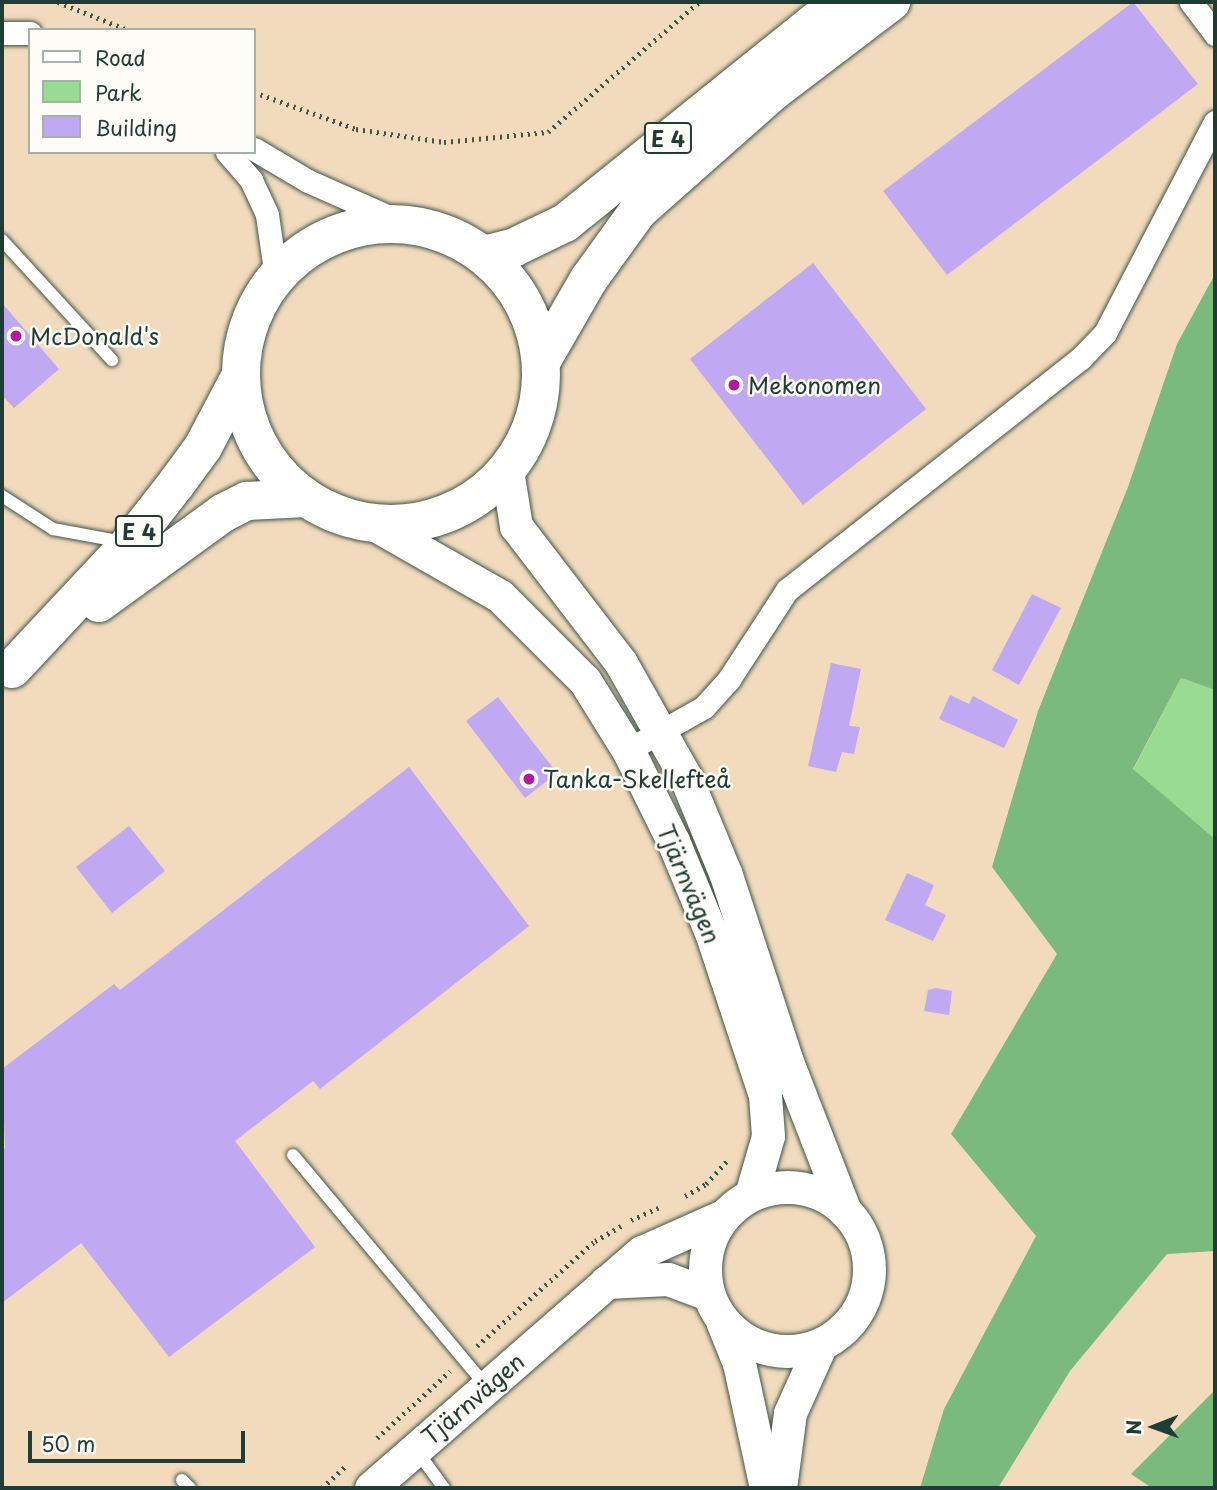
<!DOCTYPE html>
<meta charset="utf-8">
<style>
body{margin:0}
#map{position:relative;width:1217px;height:1490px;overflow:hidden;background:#f2dbbc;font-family:"Playpen Sans",sans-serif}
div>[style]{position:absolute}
.green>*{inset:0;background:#99db93}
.forest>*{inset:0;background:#7abb7d}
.building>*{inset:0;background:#c0a8f3}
.path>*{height:4.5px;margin-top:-2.25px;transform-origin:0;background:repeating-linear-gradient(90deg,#3f5548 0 2px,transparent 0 7px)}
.roads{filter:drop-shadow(0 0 2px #3f5548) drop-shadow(0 0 2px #3f5548)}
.lane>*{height:12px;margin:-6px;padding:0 6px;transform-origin:6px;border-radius:6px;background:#fff}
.street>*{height:23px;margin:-11.5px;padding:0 11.5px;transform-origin:11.5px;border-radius:11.5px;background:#fff}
.secondary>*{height:33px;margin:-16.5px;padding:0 16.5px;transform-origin:16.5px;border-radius:16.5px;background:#fff}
.secondary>.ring{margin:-16.5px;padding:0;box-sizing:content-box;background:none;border:33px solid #fff;border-radius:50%}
.highway>*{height:38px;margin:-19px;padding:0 19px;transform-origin:19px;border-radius:19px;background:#fff}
.highway>.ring{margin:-19px;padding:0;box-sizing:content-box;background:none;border:38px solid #fff;border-radius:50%}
.dots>*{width:19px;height:19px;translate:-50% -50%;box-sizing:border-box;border:4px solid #fdfcf7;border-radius:50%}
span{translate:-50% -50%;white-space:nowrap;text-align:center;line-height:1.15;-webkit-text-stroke:5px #fdfcf7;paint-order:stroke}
.shield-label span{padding:2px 5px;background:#fdfcf7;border:2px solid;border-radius:5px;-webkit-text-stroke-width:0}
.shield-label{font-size:21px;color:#1f3d34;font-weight:700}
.poi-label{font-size:23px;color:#1f3d34}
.left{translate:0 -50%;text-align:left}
.street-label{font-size:23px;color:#1f3d34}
.frame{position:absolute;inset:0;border:4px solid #1f3d34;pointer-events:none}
.legend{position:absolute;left:28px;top:28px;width:228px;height:126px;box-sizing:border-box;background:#fdfcf7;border:2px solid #a4b0a9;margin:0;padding:9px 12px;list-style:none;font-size:21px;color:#1f3d34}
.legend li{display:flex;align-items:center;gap:14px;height:35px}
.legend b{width:35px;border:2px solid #a4b0a9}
.north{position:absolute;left:1119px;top:1392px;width:70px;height:70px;-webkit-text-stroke:5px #fdfcf7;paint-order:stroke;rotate:269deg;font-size:19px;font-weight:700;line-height:28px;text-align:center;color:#1f3d34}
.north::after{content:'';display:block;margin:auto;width:24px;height:32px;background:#1f3d34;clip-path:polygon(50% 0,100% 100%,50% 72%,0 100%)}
.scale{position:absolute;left:28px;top:1431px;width:217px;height:32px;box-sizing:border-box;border:4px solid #1f3d34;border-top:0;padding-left:9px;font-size:21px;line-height:24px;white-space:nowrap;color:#1f3d34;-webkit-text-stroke:5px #fdfcf7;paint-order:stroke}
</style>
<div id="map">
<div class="green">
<i style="clip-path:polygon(1181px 678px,1215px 690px,1215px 839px,1133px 770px)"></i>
</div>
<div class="forest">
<i style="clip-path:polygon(1215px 274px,1215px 690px,1181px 678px,1133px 769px,1215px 839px,1215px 1251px,1167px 1254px,1070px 1371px,998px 1488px,920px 1488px,944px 1409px,1036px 1236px,951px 1134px,1057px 954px,992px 867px,1038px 711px,1128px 487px,1177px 344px)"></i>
<i style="clip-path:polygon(1215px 1390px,1215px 1488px,1152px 1488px,1131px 1474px)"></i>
</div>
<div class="building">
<i style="clip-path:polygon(1133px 2px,1198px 84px,947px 275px,883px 191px)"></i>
<i style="clip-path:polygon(813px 263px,926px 409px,803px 505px,690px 359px)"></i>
<i style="clip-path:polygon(2px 303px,59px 369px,14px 408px,2px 395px)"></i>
<i style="clip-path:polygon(1032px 594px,1061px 608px,1019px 685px,992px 670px)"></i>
<i style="clip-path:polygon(831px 663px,861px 669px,849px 726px,860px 727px,854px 754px,842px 752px,836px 772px,808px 766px)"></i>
<i style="clip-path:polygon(950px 695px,969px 704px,973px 696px,1018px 720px,1004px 748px,939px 719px)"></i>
<i style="clip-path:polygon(498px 697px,557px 773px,525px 798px,466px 721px)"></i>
<i style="clip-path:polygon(409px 767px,529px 926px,320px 1089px,313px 1081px,235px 1141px,315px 1247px,169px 1357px,81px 1243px,2px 1303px,2px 1151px,5px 1148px,2px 1069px,114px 984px,120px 990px)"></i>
<i style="clip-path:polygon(129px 826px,165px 871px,112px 913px,76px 867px)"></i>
<i style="clip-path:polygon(907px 873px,934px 885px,925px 905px,946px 915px,933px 941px,885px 920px)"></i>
<i style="clip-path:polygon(936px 988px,952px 991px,949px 1015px,924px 1011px,928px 990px)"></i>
</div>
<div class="path">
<i style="left:58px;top:2px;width:75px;rotate:21.8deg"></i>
<i style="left:254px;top:92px;width:109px;rotate:19.9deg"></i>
<i style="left:356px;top:129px;width:89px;rotate:8.4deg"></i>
<i style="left:444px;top:142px;width:104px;rotate:-5.5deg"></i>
<i style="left:548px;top:132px;width:199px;rotate:-40.7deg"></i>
<i style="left:685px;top:1196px;width:24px;rotate:-30deg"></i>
<i style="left:706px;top:1184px;width:31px;rotate:-48deg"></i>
<i style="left:631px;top:1220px;width:30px;rotate:-24deg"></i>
<i style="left:477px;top:1346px;width:158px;rotate:-41.7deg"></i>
<i style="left:595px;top:1241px;width:30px;rotate:-30deg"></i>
<i style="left:377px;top:1438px;width:99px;rotate:-42.5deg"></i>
<i style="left:322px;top:1488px;width:34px;rotate:-43deg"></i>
</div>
<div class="roads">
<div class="lane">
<i style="left:2px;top:240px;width:163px;rotate:47.5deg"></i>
<i style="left:2px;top:496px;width:61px;rotate:32.9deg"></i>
<i style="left:53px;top:529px;width:71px;rotate:10.5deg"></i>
<i style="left:293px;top:1155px;width:302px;rotate:50.1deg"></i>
<i style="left:416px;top:1450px;width:47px;rotate:53.6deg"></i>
<i style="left:182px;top:1480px;width:11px;rotate:45deg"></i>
</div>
<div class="street">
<i style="left:1191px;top:2px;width:40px;rotate:53deg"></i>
<i style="left:2px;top:33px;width:28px"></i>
<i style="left:254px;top:149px;width:63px;rotate:30.7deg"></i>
<i style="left:308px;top:181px;width:106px;rotate:23.9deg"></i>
<i style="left:227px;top:152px;width:37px;rotate:49deg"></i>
<i style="left:251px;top:180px;width:38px;rotate:65deg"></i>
<i style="left:267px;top:215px;width:63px;rotate:81.7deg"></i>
<i style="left:628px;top:750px;width:87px;rotate:-29.5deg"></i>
<i style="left:704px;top:707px;width:38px;rotate:-48deg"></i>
<i style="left:729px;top:679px;width:106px;rotate:-56.9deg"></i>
<i style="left:787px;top:590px;width:373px;rotate:-38.3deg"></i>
<i style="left:1080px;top:359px;width:36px;rotate:-46deg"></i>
<i style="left:1105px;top:333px;width:238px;rotate:-62.5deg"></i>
</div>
<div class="secondary">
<i style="left:507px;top:470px;width:57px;rotate:80.9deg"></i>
<i style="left:516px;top:526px;width:173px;rotate:52.5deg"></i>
<i style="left:621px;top:663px;width:132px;rotate:60.5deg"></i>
<i style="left:686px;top:778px;width:105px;rotate:67.6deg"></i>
<i style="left:726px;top:875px;width:194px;rotate:71.9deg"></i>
<i style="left:786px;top:1059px;width:163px;rotate:68.8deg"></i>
<i style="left:372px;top:523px;width:147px;rotate:29.7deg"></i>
<i style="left:500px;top:596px;width:120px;rotate:45deg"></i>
<i style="left:585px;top:681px;width:81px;rotate:58.1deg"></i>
<i style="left:628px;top:750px;width:102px;rotate:63.7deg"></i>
<i style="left:673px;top:841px;width:102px;rotate:67.5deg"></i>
<i style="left:712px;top:935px;width:169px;rotate:71.7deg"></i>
<i style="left:765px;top:1095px;width:41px;rotate:85.8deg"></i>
<i style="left:768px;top:1136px;width:61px;rotate:106.1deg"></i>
<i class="ring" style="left:705px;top:1187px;width:131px;height:131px"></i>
<i style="left:606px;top:1282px;width:62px;rotate:-2.8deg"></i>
<i style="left:668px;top:1279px;width:43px;rotate:20.6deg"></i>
<i style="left:722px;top:1321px;width:45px;rotate:68deg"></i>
<i style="left:739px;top:1363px;width:128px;rotate:77.8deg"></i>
<i style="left:371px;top:1488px;width:359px;rotate:-41.1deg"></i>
<i style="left:642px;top:1252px;width:91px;rotate:-24deg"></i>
<i style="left:780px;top:1488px;width:76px;rotate:-82.4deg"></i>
<i style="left:790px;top:1413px;width:76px;rotate:-65.8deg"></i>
</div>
<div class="highway">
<i class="ring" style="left:241px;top:224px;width:262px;height:262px"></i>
<i style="left:484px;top:255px;width:32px;rotate:-14deg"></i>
<i style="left:515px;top:247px;width:55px;rotate:-25.6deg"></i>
<i style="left:565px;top:223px;width:353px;rotate:-38.8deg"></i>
<i style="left:541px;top:362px;width:96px;rotate:-60deg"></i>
<i style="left:589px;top:279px;width:84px;rotate:-54.2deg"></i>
<i style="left:638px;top:211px;width:183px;rotate:-41.5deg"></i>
<i style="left:775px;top:90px;width:146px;rotate:-37.2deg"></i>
<i style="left:99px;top:603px;width:153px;rotate:-36deg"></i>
<i style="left:223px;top:513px;width:27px;rotate:-27deg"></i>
<i style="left:247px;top:501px;width:59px;rotate:-2.9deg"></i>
<i style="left:12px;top:669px;width:173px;rotate:-46.9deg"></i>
<i style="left:130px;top:543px;width:75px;rotate:-52.1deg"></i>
<i style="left:176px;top:484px;width:46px;rotate:-53.9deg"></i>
<i style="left:203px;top:447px;width:81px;rotate:-62.2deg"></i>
</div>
</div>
<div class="dots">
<i style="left:16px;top:336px;background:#b5179e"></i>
<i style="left:734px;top:385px;background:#b5179e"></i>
<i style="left:529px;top:779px;background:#b5179e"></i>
</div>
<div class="shield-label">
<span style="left:668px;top:138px">E 4</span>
<span style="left:139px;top:531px">E 4</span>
</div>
<div class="poi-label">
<span class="left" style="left:30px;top:336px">McDonald's</span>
<span class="left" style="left:748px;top:385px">Mekonomen</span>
<span class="left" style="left:543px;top:779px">Tanka-Skellefteå</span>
</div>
<div class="street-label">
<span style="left:689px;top:884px;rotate:67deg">Tjärnvägen</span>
<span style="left:473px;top:1399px;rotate:-41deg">Tjärnvägen</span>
</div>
<div class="frame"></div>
<ul class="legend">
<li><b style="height:9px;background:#fff"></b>Road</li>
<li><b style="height:19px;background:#99db93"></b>Park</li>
<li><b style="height:19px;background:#c0a8f3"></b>Building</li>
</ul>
<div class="north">N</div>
<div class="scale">50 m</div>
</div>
